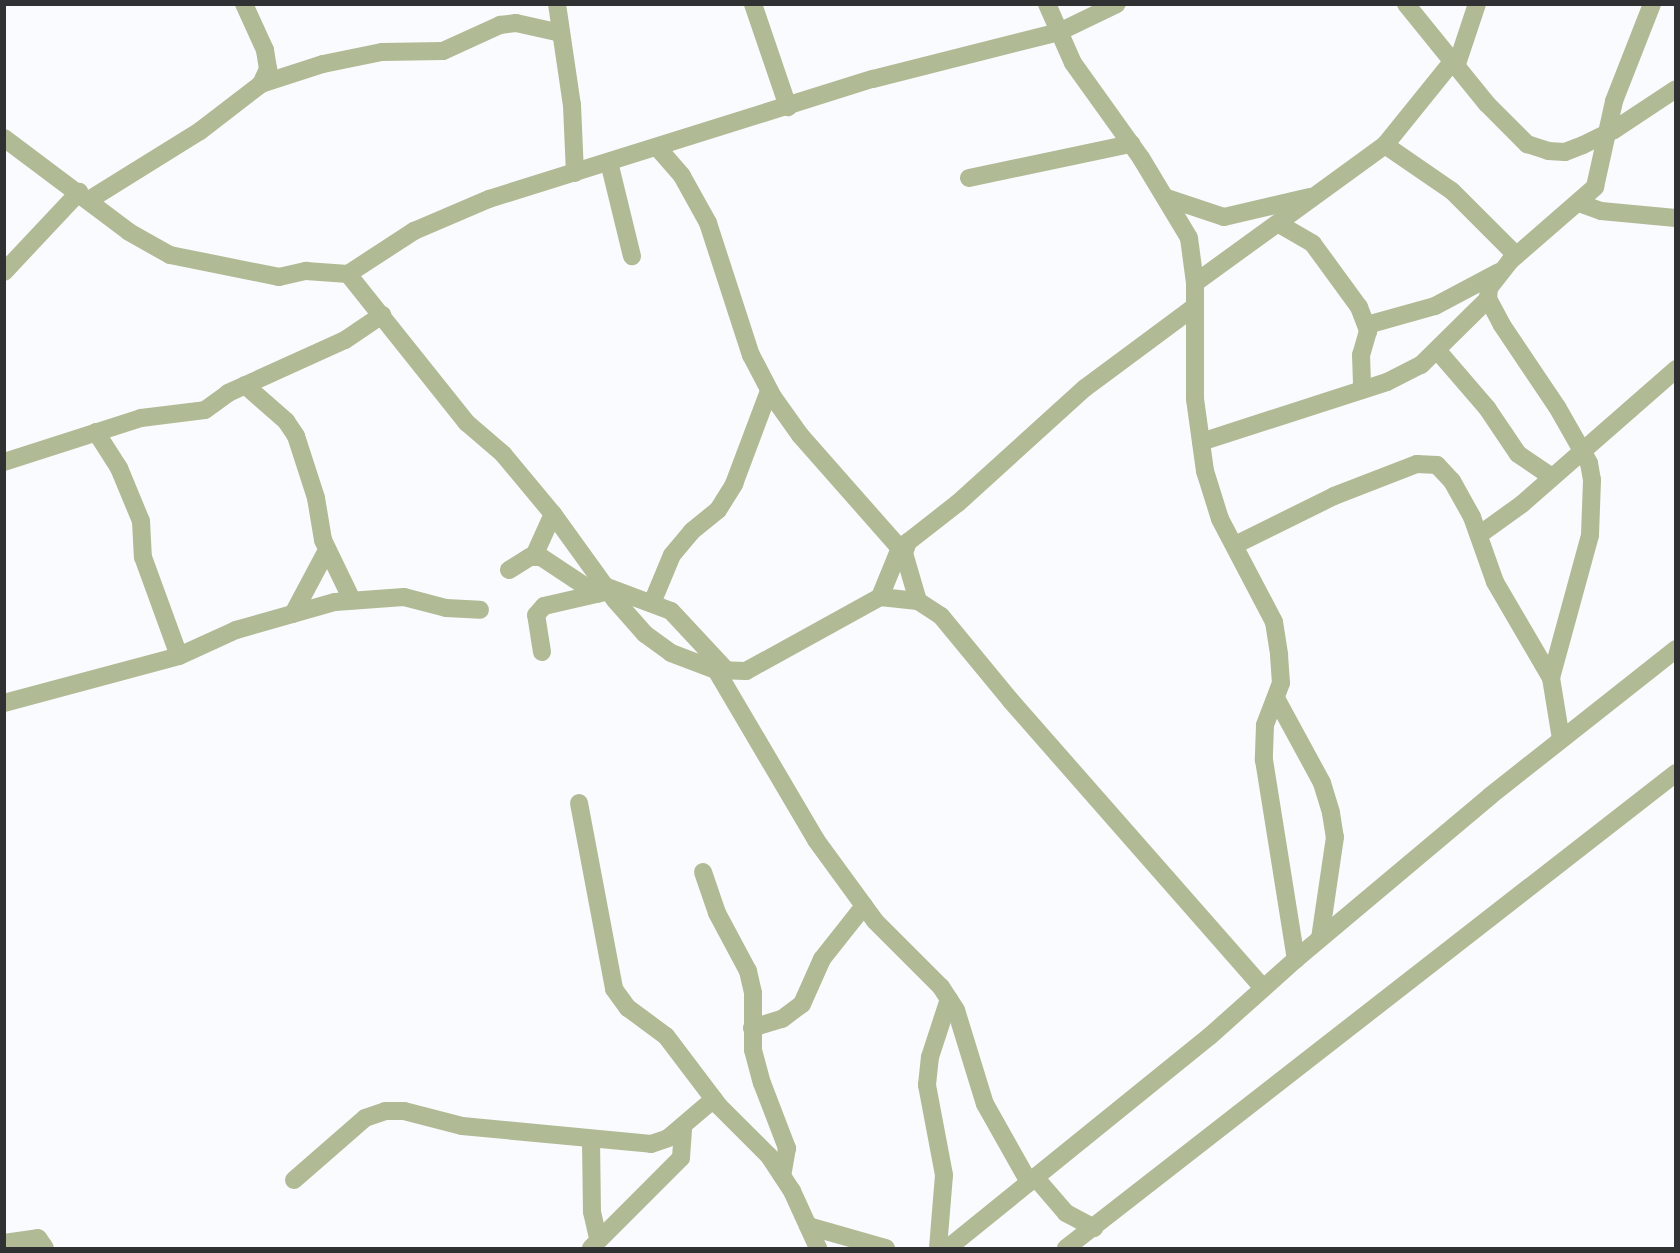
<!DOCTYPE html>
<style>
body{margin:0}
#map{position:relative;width:1680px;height:1253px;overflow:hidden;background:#f9fbfe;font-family:"Sofia Sans Condensed",sans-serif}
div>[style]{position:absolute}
.street>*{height:18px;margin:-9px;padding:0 9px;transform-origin:9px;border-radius:9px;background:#b0ba95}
span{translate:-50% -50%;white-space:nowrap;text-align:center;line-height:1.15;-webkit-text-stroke:5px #fff;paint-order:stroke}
.frame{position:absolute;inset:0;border:6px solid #303133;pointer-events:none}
</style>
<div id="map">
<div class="street">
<i style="left:557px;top:4px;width:102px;rotate:81.6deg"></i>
<i style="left:572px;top:105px;width:68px;rotate:87.5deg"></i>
<i style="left:753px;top:4px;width:109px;rotate:71.2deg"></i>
<i style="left:1047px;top:4px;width:64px;rotate:66.2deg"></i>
<i style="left:1073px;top:63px;width:117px;rotate:54.4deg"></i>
<i style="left:1141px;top:158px;width:93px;rotate:59deg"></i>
<i style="left:1189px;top:238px;width:45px;rotate:82.4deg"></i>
<i style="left:1195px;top:283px;width:116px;rotate:90deg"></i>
<i style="left:1195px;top:399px;width:73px;rotate:82.1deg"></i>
<i style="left:1205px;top:471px;width:50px;rotate:72.6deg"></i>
<i style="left:1220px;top:519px;width:116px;rotate:62.3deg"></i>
<i style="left:1274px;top:622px;width:33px;rotate:81deg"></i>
<i style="left:1279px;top:655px;width:28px;rotate:86deg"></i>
<i style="left:1281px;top:683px;width:45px;rotate:110.9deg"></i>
<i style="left:1265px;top:725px;width:35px;rotate:92deg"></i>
<i style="left:1264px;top:760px;width:202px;rotate:80.9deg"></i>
<i style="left:1406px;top:4px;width:129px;rotate:51deg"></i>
<i style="left:1487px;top:104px;width:57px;rotate:45deg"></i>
<i style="left:1527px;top:144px;width:22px;rotate:18deg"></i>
<i style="left:1548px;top:151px;width:17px;rotate:3deg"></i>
<i style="left:1565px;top:152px;width:19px;rotate:-21deg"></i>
<i style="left:1583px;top:145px;width:34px;rotate:-26deg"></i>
<i style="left:1614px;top:130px;width:74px;rotate:-33.5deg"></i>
<i style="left:1456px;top:67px;width:66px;rotate:-71.6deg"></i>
<i style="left:261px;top:84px;width:65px;rotate:-17.9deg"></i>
<i style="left:323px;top:64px;width:60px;rotate:-11.5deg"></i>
<i style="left:382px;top:52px;width:61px;rotate:-0.9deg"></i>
<i style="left:443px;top:51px;width:63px;rotate:-24.5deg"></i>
<i style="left:500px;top:25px;width:16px;rotate:-7deg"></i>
<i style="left:516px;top:23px;width:46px;rotate:12.5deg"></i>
<i style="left:4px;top:138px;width:156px;rotate:36.9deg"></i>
<i style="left:129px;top:232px;width:47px;rotate:29.3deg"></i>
<i style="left:170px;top:255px;width:111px;rotate:11.4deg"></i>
<i style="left:279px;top:277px;width:28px;rotate:-13deg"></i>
<i style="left:306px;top:271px;width:42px;rotate:4.1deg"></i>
<i style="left:348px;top:274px;width:191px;rotate:51.4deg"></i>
<i style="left:467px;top:423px;width:48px;rotate:40.7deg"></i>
<i style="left:503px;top:454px;width:78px;rotate:50.2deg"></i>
<i style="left:553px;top:514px;width:106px;rotate:54.2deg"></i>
<i style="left:615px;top:600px;width:45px;rotate:48.6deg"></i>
<i style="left:645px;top:634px;width:32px;rotate:36deg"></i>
<i style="left:671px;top:653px;width:48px;rotate:20.7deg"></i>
<i style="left:716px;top:670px;width:30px;rotate:2deg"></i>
<i style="left:746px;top:671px;width:153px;rotate:-28.9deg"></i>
<i style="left:880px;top:597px;width:38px;rotate:6deg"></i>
<i style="left:918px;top:601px;width:27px;rotate:33deg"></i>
<i style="left:941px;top:616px;width:110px;rotate:50.5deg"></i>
<i style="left:1011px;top:701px;width:382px;rotate:48.7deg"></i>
<i style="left:1385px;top:145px;width:81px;rotate:34.5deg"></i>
<i style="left:1452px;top:191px;width:91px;rotate:45deg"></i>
<i style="left:657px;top:147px;width:38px;rotate:49deg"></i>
<i style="left:682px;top:176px;width:54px;rotate:61deg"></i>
<i style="left:708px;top:223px;width:139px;rotate:72deg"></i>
<i style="left:751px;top:355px;width:47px;rotate:62.4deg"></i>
<i style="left:773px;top:397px;width:47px;rotate:54.6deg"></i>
<i style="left:800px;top:435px;width:157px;rotate:48.6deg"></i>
<i style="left:609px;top:162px;width:97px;rotate:76.3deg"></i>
<i style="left:969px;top:178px;width:166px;rotate:-11.9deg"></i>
<i style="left:1167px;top:198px;width:60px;rotate:18.4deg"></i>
<i style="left:1224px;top:217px;width:88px;rotate:-13.1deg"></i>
<i style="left:89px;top:200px;width:131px;rotate:-31.9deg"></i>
<i style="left:200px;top:131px;width:77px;rotate:-37.6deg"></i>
<i style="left:261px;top:84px;width:17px;rotate:-65deg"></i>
<i style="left:268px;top:69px;width:19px;rotate:-99deg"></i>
<i style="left:265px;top:50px;width:51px;rotate:-114.5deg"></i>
<i style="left:1579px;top:203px;width:23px;rotate:20deg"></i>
<i style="left:1601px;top:211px;width:75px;rotate:5.3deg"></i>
<i style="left:1279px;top:224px;width:39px;rotate:30deg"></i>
<i style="left:1313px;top:244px;width:78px;rotate:53.9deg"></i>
<i style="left:1359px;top:307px;width:26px;rotate:69deg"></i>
<i style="left:1368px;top:331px;width:25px;rotate:106deg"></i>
<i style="left:1361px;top:355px;width:35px;rotate:88deg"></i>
<i style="left:4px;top:272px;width:110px;rotate:-46.8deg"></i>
<i style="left:348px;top:274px;width:79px;rotate:-33.1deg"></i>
<i style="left:414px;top:231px;width:82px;rotate:-23.1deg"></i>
<i style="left:489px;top:199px;width:402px;rotate:-17.4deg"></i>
<i style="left:873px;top:79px;width:192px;rotate:-14.2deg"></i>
<i style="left:1059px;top:32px;width:64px;rotate:-25.8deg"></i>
<i style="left:1195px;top:283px;width:235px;rotate:-36deg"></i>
<i style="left:1385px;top:145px;width:107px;rotate:-51.1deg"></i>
<i style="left:1367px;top:325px;width:71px;rotate:-15.6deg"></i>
<i style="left:1435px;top:306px;width:72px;rotate:-28deg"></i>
<i style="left:1437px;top:350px;width:77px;rotate:49.2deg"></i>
<i style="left:1487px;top:408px;width:55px;rotate:56deg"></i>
<i style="left:1518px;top:454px;width:41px;rotate:34.1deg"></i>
<i style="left:245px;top:385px;width:55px;rotate:41.3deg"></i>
<i style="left:286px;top:421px;width:18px;rotate:56deg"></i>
<i style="left:296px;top:436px;width:65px;rotate:72.1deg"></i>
<i style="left:316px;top:498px;width:43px;rotate:80.5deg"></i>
<i style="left:323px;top:540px;width:67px;rotate:64.2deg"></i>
<i style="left:96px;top:432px;width:43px;rotate:57.4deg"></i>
<i style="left:119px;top:468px;width:57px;rotate:67.5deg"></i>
<i style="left:141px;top:521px;width:36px;rotate:87deg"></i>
<i style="left:143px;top:557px;width:105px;rotate:70deg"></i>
<i style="left:1201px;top:442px;width:195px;rotate:-17.9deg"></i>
<i style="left:1387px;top:382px;width:38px;rotate:-27deg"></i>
<i style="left:1421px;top:365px;width:94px;rotate:-44.6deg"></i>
<i style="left:4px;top:462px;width:144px;rotate:-17.8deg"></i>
<i style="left:141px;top:418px;width:64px;rotate:-7.1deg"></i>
<i style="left:205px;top:410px;width:29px;rotate:-36deg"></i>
<i style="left:228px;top:393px;width:128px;rotate:-24.4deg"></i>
<i style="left:345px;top:340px;width:45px;rotate:-34deg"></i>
<i style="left:1479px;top:535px;width:53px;rotate:-35.8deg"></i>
<i style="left:1522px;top:504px;width:205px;rotate:-41.2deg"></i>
<i style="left:1235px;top:545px;width:110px;rotate:-26.3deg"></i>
<i style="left:1334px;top:496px;width:89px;rotate:-21.1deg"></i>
<i style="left:1417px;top:464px;width:20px;rotate:3deg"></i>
<i style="left:1437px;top:465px;width:22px;rotate:47deg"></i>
<i style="left:1452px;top:481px;width:41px;rotate:60.9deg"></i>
<i style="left:1472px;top:517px;width:69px;rotate:70.5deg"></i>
<i style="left:1495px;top:582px;width:111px;rotate:59.7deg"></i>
<i style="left:534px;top:556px;width:46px;rotate:-65.7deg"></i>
<i style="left:509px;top:570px;width:25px;rotate:-32deg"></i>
<i style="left:530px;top:557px;width:11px"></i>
<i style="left:541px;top:557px;width:67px;rotate:33.5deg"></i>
<i style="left:607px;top:587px;width:68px;rotate:20.6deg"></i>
<i style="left:671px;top:611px;width:81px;rotate:47deg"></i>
<i style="left:880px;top:597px;width:53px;rotate:-67.8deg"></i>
<i style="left:918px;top:601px;width:50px;rotate:-106.3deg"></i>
<i style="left:904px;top:553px;width:12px;rotate:-70deg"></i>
<i style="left:908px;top:542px;width:63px;rotate:-38deg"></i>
<i style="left:958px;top:503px;width:171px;rotate:-42.2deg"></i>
<i style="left:1085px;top:388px;width:136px;rotate:-36.6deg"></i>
<i style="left:652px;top:603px;width:52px;rotate:-67.4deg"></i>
<i style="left:672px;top:555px;width:31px;rotate:-50deg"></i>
<i style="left:692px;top:531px;width:33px;rotate:-39deg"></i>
<i style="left:718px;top:510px;width:31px;rotate:-58deg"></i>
<i style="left:734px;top:484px;width:99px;rotate:-69.4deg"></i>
<i style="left:293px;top:614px;width:72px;rotate:-62deg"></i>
<i style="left:542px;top:652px;width:37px;rotate:-99deg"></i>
<i style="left:536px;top:615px;width:12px;rotate:-48deg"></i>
<i style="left:544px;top:606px;width:67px;rotate:-13deg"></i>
<i style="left:716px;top:670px;width:197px;rotate:59.5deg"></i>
<i style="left:816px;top:840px;width:100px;rotate:53.9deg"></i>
<i style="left:875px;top:921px;width:93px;rotate:45deg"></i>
<i style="left:941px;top:987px;width:27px;rotate:57deg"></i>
<i style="left:956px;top:1010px;width:98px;rotate:72.9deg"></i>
<i style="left:985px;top:1104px;width:90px;rotate:60.6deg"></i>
<i style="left:1277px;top:700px;width:94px;rotate:61.5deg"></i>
<i style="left:1322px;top:783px;width:31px;rotate:73deg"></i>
<i style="left:1331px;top:813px;width:24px;rotate:81deg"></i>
<i style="left:1335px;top:837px;width:102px;rotate:98.4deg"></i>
<i style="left:4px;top:703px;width:181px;rotate:-15deg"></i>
<i style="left:179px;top:656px;width:63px;rotate:-24.5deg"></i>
<i style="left:236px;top:630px;width:103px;rotate:-15.8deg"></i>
<i style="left:335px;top:602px;width:69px;rotate:-4.1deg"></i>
<i style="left:404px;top:597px;width:43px;rotate:14.7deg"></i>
<i style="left:446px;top:608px;width:34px;rotate:3deg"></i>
<i style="left:1561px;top:739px;width:62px;rotate:-99.3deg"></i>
<i style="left:1551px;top:678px;width:148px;rotate:-74.7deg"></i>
<i style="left:1590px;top:535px;width:55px;rotate:-87.9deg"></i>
<i style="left:1592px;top:480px;width:17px;rotate:-100deg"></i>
<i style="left:1589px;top:463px;width:64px;rotate:-119.7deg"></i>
<i style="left:1557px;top:407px;width:99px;rotate:-123.9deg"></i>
<i style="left:1502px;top:325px;width:30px;rotate:-118deg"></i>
<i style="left:1488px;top:299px;width:11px;rotate:-85deg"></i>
<i style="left:1489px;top:288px;width:34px;rotate:-52deg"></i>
<i style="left:1510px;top:261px;width:113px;rotate:-41deg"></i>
<i style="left:1595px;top:187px;width:88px;rotate:-77.5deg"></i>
<i style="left:1614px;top:101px;width:104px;rotate:-68.6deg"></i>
<i style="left:579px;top:803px;width:189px;rotate:79.3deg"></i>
<i style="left:614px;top:989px;width:24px;rotate:54deg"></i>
<i style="left:628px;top:1008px;width:47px;rotate:36.4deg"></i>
<i style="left:666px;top:1036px;width:88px;rotate:52.9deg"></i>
<i style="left:719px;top:1106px;width:71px;rotate:45deg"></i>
<i style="left:769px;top:1156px;width:42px;rotate:56.7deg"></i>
<i style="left:792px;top:1191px;width:63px;rotate:65.5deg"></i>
<i style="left:703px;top:872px;width:43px;rotate:71.1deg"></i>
<i style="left:717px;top:913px;width:66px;rotate:61.9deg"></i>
<i style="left:748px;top:971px;width:23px;rotate:77deg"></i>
<i style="left:753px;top:993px;width:57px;rotate:90deg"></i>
<i style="left:753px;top:1050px;width:34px;rotate:75deg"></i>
<i style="left:762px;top:1083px;width:70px;rotate:69deg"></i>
<i style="left:787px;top:1148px;width:28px;rotate:100deg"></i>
<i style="left:752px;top:1028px;width:31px;rotate:-17deg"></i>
<i style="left:782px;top:1019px;width:25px;rotate:-37deg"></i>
<i style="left:802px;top:1004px;width:49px;rotate:-66deg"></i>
<i style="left:822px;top:959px;width:68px;rotate:-51.6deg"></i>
<i style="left:591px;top:1141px;width:71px;rotate:89.2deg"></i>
<i style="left:592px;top:1212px;width:27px;rotate:77deg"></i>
<i style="left:1035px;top:1177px;width:48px;rotate:49.3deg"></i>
<i style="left:1066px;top:1213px;width:32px;rotate:28deg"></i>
<i style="left:294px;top:1180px;width:94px;rotate:-41.1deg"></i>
<i style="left:365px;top:1118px;width:21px;rotate:-19deg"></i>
<i style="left:385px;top:1111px;width:19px"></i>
<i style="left:404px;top:1111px;width:60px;rotate:14.5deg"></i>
<i style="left:462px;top:1126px;width:190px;rotate:5.4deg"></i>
<i style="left:651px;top:1144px;width:18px;rotate:-19deg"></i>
<i style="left:668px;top:1138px;width:60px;rotate:-40.3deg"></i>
<i style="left:808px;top:1226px;width:81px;rotate:15.8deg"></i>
<i style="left:4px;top:1243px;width:34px;rotate:-8deg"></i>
<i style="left:38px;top:1238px;width:12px;rotate:55deg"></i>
<i style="left:591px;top:1248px;width:127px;rotate:-45deg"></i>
<i style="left:681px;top:1158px;width:31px;rotate:-86deg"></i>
<i style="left:938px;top:1248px;width:73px;rotate:-85.3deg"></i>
<i style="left:944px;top:1175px;width:92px;rotate:-100.7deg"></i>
<i style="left:927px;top:1085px;width:28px;rotate:-84deg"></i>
<i style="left:930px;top:1057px;width:61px;rotate:-71.9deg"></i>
<i style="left:948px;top:1248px;width:337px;rotate:-39deg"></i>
<i style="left:1210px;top:1036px;width:115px;rotate:-41.8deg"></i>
<i style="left:1296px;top:959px;width:253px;rotate:-40deg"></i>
<i style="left:1490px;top:796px;width:237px;rotate:-38.3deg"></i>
<i style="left:1066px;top:1248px;width:773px;rotate:-37.91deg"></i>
</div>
<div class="frame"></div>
</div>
